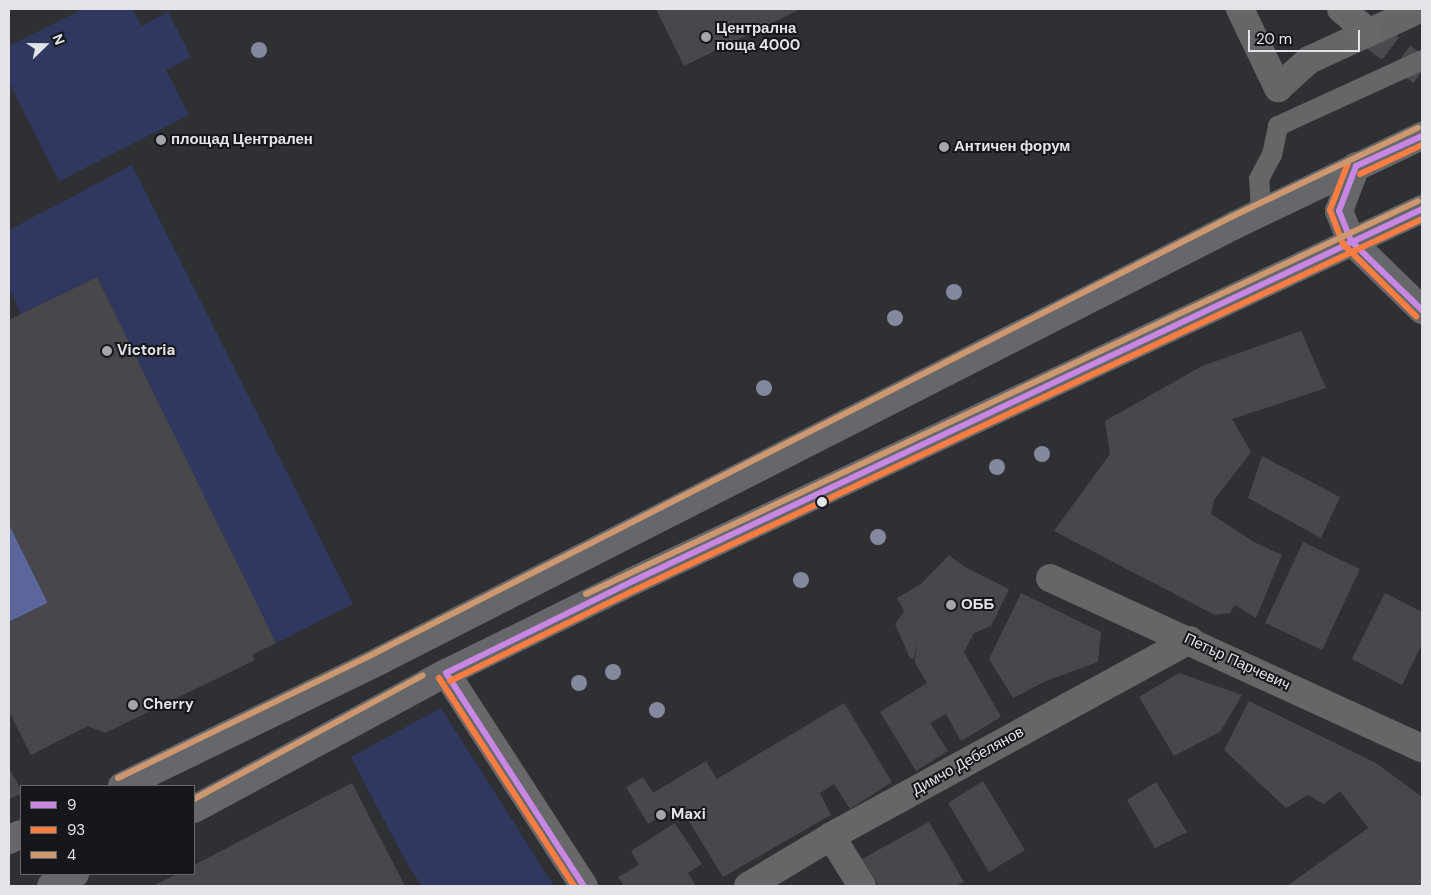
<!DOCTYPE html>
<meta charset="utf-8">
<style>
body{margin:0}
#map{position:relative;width:1431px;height:895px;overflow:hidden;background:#2f3034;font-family:"DM Sans",sans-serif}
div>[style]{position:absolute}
.green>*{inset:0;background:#313860}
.water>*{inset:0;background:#5b669a}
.building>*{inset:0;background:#48484c}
.secondary-tunnel>*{height:28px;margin-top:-14px;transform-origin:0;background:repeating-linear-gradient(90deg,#4a4b4f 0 28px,transparent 0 42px)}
.lane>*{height:20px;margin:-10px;padding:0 10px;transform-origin:10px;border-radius:10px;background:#666668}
.street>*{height:28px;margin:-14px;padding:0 14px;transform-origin:14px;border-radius:14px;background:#666668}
.secondary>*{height:28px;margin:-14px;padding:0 14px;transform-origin:14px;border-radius:14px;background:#68686b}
.primary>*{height:28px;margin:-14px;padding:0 14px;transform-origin:14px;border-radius:14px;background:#66676a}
.bus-1>*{height:6px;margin:-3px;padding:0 3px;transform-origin:3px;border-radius:3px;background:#c787e3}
.bus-2>*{height:6px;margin:-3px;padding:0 3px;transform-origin:3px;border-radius:3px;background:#f77d43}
.bus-3>*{height:6px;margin:-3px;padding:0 3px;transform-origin:3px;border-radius:3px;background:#cd976f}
.trees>*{width:16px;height:16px;margin:-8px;border-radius:50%;background:#83889c}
.dots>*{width:14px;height:14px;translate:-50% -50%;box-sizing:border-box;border:2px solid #16171b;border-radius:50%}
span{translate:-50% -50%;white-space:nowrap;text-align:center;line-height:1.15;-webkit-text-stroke:4px #16171b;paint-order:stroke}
.poi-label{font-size:15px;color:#e2e4e9;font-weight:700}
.left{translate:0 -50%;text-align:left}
.street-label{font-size:15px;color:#e2e4e9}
.frame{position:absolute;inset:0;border:10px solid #e2e4e9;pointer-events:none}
.legend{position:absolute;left:20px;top:785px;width:175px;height:90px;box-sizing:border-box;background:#16171b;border:1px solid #68696d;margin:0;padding:6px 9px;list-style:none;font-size:15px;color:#e2e4e9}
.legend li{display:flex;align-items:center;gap:10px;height:25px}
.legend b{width:25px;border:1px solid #68696d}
.north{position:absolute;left:20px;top:20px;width:50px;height:50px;-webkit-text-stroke:4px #16171b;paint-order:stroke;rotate:68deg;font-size:14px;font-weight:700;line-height:20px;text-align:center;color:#e2e4e9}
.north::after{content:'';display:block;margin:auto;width:18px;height:22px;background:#e2e4e9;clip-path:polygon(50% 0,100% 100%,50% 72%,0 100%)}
.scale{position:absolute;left:1248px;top:30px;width:112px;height:22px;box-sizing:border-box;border:2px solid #e2e4e9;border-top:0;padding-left:6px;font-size:15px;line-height:18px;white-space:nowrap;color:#e2e4e9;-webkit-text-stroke:4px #16171b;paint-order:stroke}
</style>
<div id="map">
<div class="green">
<i style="clip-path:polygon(83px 9px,132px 9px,141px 26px,168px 12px,191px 57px,166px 70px,189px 115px,59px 181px,9px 82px,9px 46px)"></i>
<i style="clip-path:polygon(132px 165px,353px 604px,276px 643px,97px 277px,21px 314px,9px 287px,9px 230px)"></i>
<i style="clip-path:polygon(441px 708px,554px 886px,422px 886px,407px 864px,351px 757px)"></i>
</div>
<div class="water">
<i style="clip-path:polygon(9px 524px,48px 603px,9px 622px)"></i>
</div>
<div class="building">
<i style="clip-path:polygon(656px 9px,801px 9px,684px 66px)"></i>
<i style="clip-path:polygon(97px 277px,276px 643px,252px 655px,255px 660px,105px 733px,88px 726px,31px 755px,9px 711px,9px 622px,48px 603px,9px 524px,9px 320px)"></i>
<i style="clip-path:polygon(1301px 331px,1326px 388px,1232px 419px,1251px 452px,1214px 500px,1211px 514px,1254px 542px,1282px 555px,1256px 618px,1235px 605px,1230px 613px,1215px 615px,1054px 531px,1110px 454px,1105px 421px,1202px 366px)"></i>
<i style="clip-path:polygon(1262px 456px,1340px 497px,1321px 538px,1248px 498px)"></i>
<i style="clip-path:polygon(1303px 542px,1360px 569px,1322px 650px,1265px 623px)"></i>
<i style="clip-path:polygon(949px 555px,963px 566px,1009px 589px,991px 626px,974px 633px,964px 652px,1001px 717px,961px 741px,946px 714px,930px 723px,948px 751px,916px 771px,880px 712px,927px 683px,915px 663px,917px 643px,914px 659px,910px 658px,895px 624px,904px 611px,897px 598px,921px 584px)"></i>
<i style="clip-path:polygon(1021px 593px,1101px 632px,1098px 662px,1046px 681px,1013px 698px,989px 659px)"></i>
<i style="clip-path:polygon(1385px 593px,1422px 612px,1422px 644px,1402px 685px,1352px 659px)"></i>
<i style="clip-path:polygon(1179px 673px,1242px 695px,1220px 732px,1174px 756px,1139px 697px)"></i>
<i style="clip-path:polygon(1249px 701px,1376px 763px,1422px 797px,1422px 886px,1287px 886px,1368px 828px,1340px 791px,1324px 804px,1308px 795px,1286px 808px,1224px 750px)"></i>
<i style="clip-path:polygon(844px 703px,892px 782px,850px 809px,834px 784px,820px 793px,831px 815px,723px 877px,679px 805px,648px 824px,626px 787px,643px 777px,653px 793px,706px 761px,717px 779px)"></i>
<i style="clip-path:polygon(9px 768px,21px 790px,21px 794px,9px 799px)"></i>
<i style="clip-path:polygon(983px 781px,1025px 850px,989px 872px,948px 803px)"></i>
<i style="clip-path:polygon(1156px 782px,1187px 832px,1155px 848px,1127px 800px)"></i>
<i style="clip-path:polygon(352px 783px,405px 886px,153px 886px,177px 874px,194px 874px,194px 865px)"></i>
<i style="clip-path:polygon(929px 822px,964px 882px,955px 886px,879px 886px,862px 859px)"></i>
<i style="clip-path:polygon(675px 823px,702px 864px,688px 873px,696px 886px,624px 886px,618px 877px,639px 865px,631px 851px)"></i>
</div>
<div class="secondary-tunnel">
<i style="left:1368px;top:32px;width:67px;rotate:36.5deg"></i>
</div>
<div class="lane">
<i style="left:1261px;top:212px;width:33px;rotate:-93deg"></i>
<i style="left:1259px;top:179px;width:27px;rotate:-62deg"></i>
<i style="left:1272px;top:155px;width:30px;rotate:-78deg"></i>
<i style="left:1278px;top:126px;width:158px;rotate:-24.6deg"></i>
</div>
<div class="street">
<i style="left:1240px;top:9px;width:88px;rotate:64.3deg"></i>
<i style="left:1278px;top:88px;width:42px;rotate:-42.1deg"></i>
<i style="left:1309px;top:60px;width:122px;rotate:-24.7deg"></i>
<i style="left:1050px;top:578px;width:409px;rotate:24.6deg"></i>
<i style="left:831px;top:836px;width:59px;rotate:58.2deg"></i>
<i style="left:748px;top:886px;width:104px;rotate:-30.8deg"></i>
<i style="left:837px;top:833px;width:402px;rotate:-28.7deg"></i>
</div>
<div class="secondary">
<i style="left:1341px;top:9px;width:35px;rotate:40deg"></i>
<i style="left:446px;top:673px;width:254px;rotate:57.1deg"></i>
</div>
<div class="primary">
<i style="left:1356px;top:166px;width:48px;rotate:110.7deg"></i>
<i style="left:1339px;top:211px;width:32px;rotate:68deg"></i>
<i style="left:1351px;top:241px;width:99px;rotate:44.2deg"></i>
<i style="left:122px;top:786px;width:288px;rotate:-25.9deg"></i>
<i style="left:381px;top:660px;width:958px;rotate:-26.99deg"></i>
<i style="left:1235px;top:225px;width:207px;rotate:-25.5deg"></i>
<i style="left:194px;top:809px;width:286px;rotate:-28.4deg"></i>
<i style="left:446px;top:673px;width:208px;rotate:-26.2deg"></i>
<i style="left:633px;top:581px;width:872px;rotate:-25.24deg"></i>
<i style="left:9px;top:840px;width:13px;rotate:-27deg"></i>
<i style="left:51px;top:886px;width:27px;rotate:-27deg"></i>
</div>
<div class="bus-1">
<i style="left:1356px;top:166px;width:48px;rotate:110.7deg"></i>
<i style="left:1339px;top:211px;width:32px;rotate:68deg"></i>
<i style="left:1351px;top:241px;width:99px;rotate:44.2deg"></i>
<i style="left:1356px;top:166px;width:72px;rotate:-24.4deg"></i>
<i style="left:446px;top:673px;width:208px;rotate:-26.2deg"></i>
<i style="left:633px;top:581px;width:872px;rotate:-25.24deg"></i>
<i style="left:446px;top:673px;width:254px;rotate:57.1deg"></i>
</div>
<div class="bus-2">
<i style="left:1348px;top:163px;width:50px;rotate:111deg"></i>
<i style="left:1330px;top:210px;width:36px;rotate:69deg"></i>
<i style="left:1343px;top:244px;width:103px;rotate:44.6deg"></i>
<i style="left:1360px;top:174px;width:68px;rotate:-25.1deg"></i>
<i style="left:439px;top:678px;width:248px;rotate:57deg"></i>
<i style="left:450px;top:681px;width:208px;rotate:-26.2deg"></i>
<i style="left:637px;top:589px;width:868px;rotate:-25.24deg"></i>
</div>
<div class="bus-3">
<i style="left:586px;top:594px;width:920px;rotate:-25.28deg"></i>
<i style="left:118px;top:778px;width:288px;rotate:-25.9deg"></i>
<i style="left:377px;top:652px;width:958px;rotate:-26.99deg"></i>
<i style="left:1231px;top:217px;width:207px;rotate:-25.5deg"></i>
<i style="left:194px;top:799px;width:260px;rotate:-28.4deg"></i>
</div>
<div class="trees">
<i style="left:259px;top:50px"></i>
<i style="left:954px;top:292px"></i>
<i style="left:895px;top:318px"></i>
<i style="left:764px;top:388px"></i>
<i style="left:1042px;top:454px"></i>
<i style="left:997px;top:467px"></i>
<i style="left:878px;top:537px"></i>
<i style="left:801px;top:580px"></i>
<i style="left:613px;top:672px"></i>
<i style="left:579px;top:683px"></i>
<i style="left:657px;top:710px"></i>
</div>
<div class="dots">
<i style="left:706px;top:37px;background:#a3a5aa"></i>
<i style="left:161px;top:140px;background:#a3a5aa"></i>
<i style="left:944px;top:147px;background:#a3a5aa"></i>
<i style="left:107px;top:351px;background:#a3a5aa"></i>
<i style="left:822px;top:502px;background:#e2e4e9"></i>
<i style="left:951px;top:605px;background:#a3a5aa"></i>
<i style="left:133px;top:705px;background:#a3a5aa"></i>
<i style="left:661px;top:815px;background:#a3a5aa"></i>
</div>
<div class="poi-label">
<span class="left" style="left:716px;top:37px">Централна<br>поща 4000</span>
<span class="left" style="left:171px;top:140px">площад Централен</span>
<span class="left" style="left:954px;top:147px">Античен форум</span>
<span class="left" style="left:117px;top:351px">Victoria</span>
<span class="left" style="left:961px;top:605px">ОББ</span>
<span class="left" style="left:143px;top:705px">Cherry</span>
<span class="left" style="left:671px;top:815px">Maxi</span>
</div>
<div class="street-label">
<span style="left:1237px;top:662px;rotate:25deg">Петър Парчевич</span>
<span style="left:968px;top:761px;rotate:-29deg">Димчо Дебелянов</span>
</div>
<div class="frame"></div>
<ul class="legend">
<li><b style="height:6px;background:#c787e3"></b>9</li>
<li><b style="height:6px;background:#f77d43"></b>93</li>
<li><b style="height:6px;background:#cd976f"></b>4</li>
</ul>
<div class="north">N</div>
<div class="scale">20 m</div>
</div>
